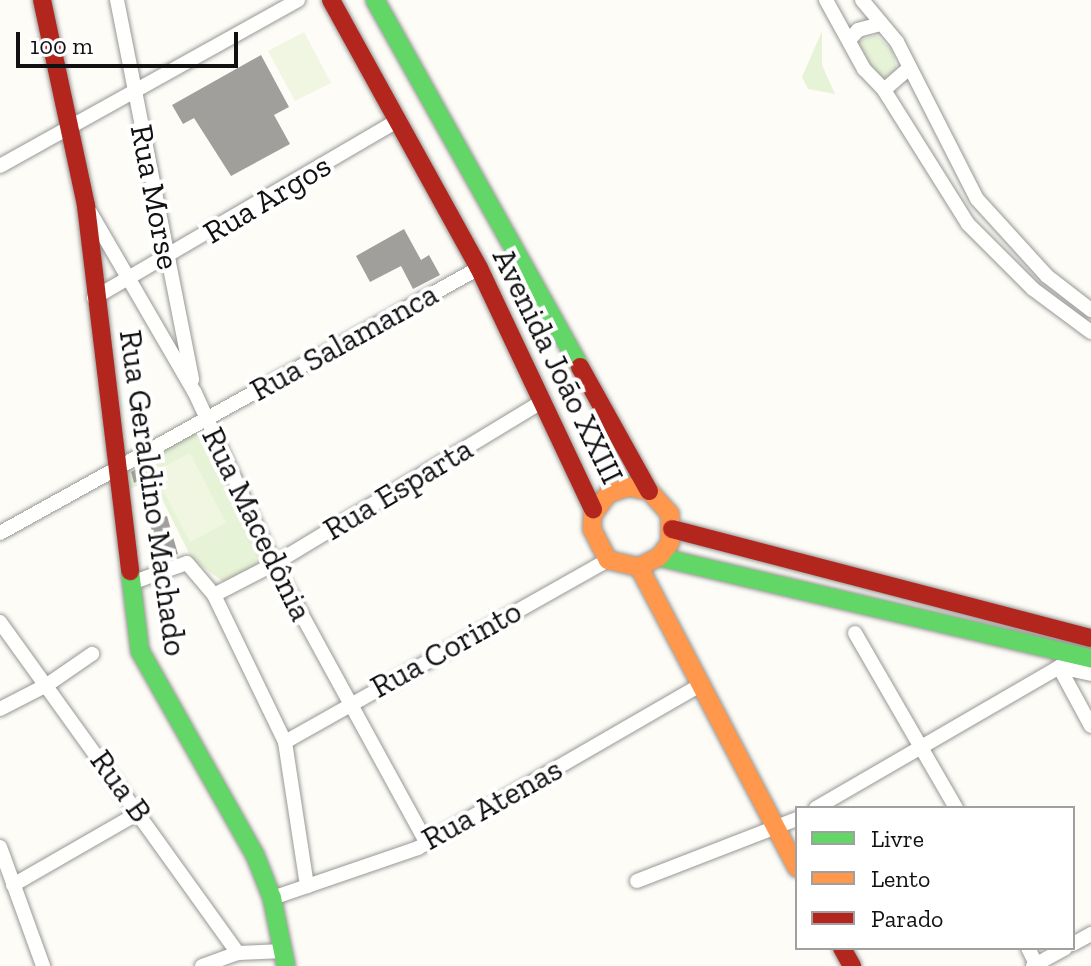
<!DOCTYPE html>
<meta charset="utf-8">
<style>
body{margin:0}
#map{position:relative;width:1091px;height:966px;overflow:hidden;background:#fdfcf7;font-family:"Zilla Slab",serif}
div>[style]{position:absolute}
.green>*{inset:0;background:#e7f3d7}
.pitch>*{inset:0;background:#f0f6e1}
.building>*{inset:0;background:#a19f9c}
.roads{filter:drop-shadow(0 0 2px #979795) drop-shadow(0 0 2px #979795)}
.street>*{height:14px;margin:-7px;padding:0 7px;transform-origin:7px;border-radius:7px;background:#fffffe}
.fast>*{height:18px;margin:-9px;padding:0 9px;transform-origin:9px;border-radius:9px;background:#63d668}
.slow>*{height:18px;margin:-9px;padding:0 9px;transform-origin:9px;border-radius:9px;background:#ff974d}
.jam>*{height:18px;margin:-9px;padding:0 9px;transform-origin:9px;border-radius:9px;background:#b3261e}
span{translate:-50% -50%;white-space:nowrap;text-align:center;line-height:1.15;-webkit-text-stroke:8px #fff;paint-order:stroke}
.street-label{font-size:32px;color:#111}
.legend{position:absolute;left:795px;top:806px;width:280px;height:144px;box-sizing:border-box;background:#fff;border:2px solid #a0a0a0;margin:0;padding:10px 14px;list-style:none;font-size:24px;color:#111}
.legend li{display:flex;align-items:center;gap:16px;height:40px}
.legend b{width:40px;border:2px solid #a0a0a0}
.scale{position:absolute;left:16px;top:32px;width:222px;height:36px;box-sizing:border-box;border:4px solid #111;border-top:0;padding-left:10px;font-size:24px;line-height:28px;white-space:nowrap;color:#111;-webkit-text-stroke:6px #fff;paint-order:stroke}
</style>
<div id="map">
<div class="green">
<i style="clip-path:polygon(822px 31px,822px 65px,835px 94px,808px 89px,802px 77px)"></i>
<i style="clip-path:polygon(876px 35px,892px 50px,897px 70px,882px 80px,865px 66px,856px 42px)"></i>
<i style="clip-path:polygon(201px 425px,269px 562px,225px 583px,192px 559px,152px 479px,130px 489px,122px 470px)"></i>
</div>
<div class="pitch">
<i style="clip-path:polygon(304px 32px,331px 83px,295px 101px,268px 51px)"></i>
<i style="clip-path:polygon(190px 453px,226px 523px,190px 542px,153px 472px)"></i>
</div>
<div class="building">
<i style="clip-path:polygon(261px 55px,289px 107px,274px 115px,290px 144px,231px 176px,194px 118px,183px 124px,172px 105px)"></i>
<i style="clip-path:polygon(404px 229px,421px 260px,429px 255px,440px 275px,413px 289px,401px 266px,370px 282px,356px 256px)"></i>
<i style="clip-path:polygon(144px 465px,149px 475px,134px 483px,131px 472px)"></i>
<i style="clip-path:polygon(167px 516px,178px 554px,160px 559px,149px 521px)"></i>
</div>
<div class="roads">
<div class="street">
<i style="left:117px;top:0;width:387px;rotate:78.8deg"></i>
<i style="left:826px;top:0;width:79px;rotate:61.2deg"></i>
<i style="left:864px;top:69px;width:29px;rotate:46deg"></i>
<i style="left:884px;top:90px;width:158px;rotate:57.9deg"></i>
<i style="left:968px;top:224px;width:92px;rotate:45deg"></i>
<i style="left:1033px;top:289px;width:72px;rotate:36.6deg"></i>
<i style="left:862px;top:0;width:55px;rotate:50.2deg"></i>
<i style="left:897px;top:42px;width:176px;rotate:63deg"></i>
<i style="left:977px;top:199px;width:104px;rotate:47.7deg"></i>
<i style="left:1047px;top:276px;width:56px;rotate:37.7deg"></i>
<i style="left:850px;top:39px;width:12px;rotate:-48deg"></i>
<i style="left:858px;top:30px;width:24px;rotate:-15deg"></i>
<i style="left:884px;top:90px;width:30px;rotate:-41deg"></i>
<i style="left:0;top:166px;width:341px;rotate:-29.1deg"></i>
<i style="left:90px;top:212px;width:209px;rotate:59.9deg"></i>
<i style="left:195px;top:393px;width:188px;rotate:65.2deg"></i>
<i style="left:274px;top:564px;width:318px;rotate:61.3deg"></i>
<i style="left:94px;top:298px;width:351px;rotate:-30.3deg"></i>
<i style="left:0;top:533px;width:547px;rotate:-28.95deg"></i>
<i style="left:131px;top:583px;width:59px;rotate:-19.7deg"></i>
<i style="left:187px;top:563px;width:42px;rotate:49.8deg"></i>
<i style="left:214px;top:595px;width:68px;rotate:-27.3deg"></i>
<i style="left:274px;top:564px;width:315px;rotate:-31.2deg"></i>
<i style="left:214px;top:595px;width:163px;rotate:64.2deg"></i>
<i style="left:285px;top:742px;width:146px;rotate:81.3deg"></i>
<i style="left:0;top:622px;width:408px;rotate:54.3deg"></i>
<i style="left:855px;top:633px;width:202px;rotate:60deg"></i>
<i style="left:1059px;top:667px;width:67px;rotate:61.5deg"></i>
<i style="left:0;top:709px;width:53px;rotate:-27.1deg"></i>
<i style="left:47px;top:685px;width:55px;rotate:-34.6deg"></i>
<i style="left:285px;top:742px;width:371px;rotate:-29.4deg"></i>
<i style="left:816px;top:808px;width:281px;rotate:-30.1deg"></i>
<i style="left:1059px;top:667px;width:33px;rotate:12deg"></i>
<i style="left:0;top:847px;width:127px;rotate:70.1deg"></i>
<i style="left:637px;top:881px;width:172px;rotate:-21.2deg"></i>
<i style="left:13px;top:885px;width:146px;rotate:-29.9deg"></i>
<i style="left:272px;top:898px;width:154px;rotate:-18.9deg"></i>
<i style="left:418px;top:848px;width:326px;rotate:-30deg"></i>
<i style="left:1073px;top:944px;width:21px;rotate:-29deg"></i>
<i style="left:1028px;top:948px;width:20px;rotate:63deg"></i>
<i style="left:202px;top:966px;width:38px;rotate:-20deg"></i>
<i style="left:238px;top:953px;width:46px;rotate:-2.5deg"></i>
<i style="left:1033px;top:966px;width:37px;rotate:-29deg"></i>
</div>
<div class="fast">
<i style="left:375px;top:0;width:420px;rotate:60.8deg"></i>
<i style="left:659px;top:557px;width:444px;rotate:13.2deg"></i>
<i style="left:130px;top:571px;width:81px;rotate:82.9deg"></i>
<i style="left:140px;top:651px;width:234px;rotate:60.6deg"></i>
<i style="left:255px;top:855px;width:46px;rotate:68.4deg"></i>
<i style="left:272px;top:898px;width:69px;rotate:78.4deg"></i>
</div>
<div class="slow">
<i style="left:593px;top:509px;width:20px;rotate:93deg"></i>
<i style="left:592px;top:529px;width:35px;rotate:63deg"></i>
<i style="left:608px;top:560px;width:32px;rotate:13deg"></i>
<i style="left:639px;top:567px;width:22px;rotate:-27deg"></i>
<i style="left:659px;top:557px;width:18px;rotate:-52deg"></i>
<i style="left:670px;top:543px;width:29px;rotate:-90deg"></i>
<i style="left:670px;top:514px;width:31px;rotate:-132deg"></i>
<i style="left:649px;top:491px;width:21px;rotate:-169deg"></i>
<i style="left:628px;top:487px;width:21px;rotate:161deg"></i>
<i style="left:608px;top:494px;width:22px;rotate:126deg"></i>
<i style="left:639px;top:567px;width:340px;rotate:62.3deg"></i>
</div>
<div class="jam">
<i style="left:42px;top:0;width:211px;rotate:77.9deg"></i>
<i style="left:86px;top:206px;width:368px;rotate:83.1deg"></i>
<i style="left:331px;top:0;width:306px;rotate:61.1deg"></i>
<i style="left:479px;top:268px;width:267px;rotate:64.7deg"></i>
<i style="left:580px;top:367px;width:142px;rotate:60.9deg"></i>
<i style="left:672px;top:529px;width:433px;rotate:14.6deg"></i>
<i style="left:842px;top:948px;width:21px;rotate:61deg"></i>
</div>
</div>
<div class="street-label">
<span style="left:155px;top:197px;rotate:79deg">Rua Morse</span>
<span style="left:267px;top:199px;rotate:-31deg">Rua Argos</span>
<span style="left:344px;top:342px;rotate:-29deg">Rua Salamanca</span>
<span style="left:558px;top:366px;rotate:64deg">Avenida João XXIII</span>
<span style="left:398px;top:489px;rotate:-31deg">Rua Esparta</span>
<span style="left:153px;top:493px;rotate:82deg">Rua Geraldino Machado</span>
<span style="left:257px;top:524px;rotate:64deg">Rua Macedônia</span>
<span style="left:446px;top:649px;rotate:-29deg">Rua Corinto</span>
<span style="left:121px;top:786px;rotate:54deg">Rua B</span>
<span style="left:492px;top:804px;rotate:-29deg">Rua Atenas</span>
</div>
<ul class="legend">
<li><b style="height:10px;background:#63d668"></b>Livre</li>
<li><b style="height:10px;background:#ff974d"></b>Lento</li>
<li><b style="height:10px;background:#b3261e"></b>Parado</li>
</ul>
<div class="scale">100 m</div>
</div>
